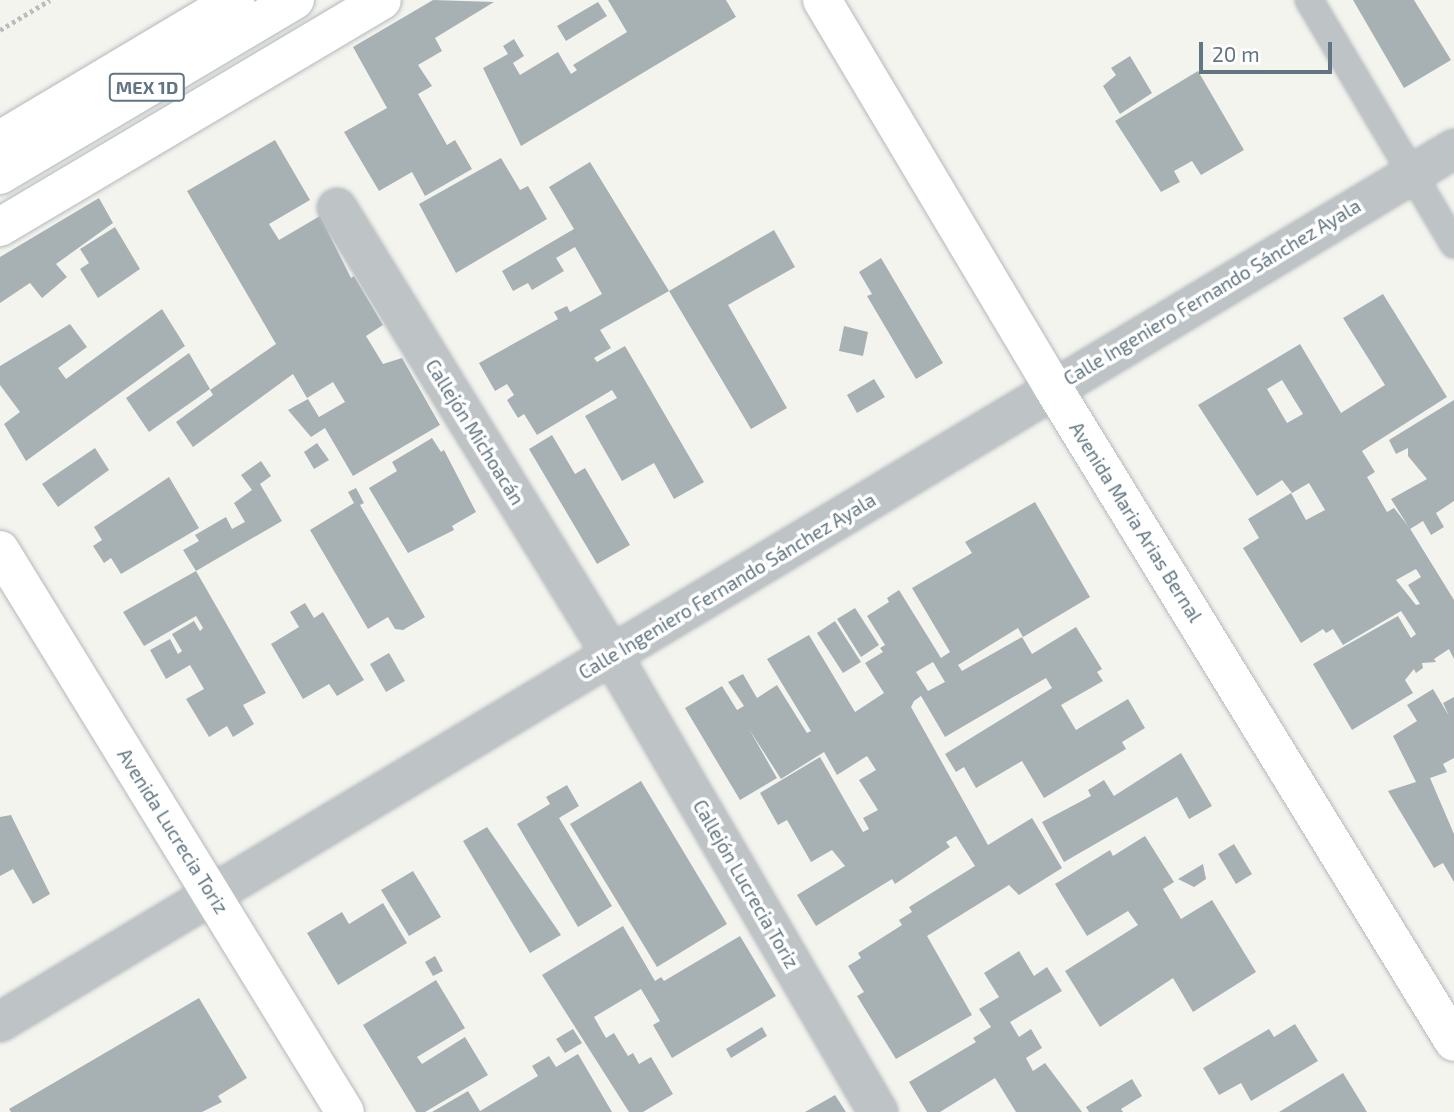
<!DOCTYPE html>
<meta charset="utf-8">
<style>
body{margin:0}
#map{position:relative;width:1454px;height:1112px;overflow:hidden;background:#f4f4ef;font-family:"Exo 2",sans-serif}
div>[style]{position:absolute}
.building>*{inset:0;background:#a7b1b4}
.path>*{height:4.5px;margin-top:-2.25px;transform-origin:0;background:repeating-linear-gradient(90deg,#babdbf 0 3.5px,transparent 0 7px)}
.roads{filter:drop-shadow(0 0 2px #b3b9bd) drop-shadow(0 0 2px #b3b9bd)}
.lane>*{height:26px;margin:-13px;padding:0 13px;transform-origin:13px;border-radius:13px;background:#bec4c6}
.street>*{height:38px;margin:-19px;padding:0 19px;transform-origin:19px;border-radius:19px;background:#bec4c6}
.secondary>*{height:38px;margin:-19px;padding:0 19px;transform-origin:19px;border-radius:19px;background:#fff}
.highway>*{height:38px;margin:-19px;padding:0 19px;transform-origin:19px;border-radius:19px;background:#fff}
span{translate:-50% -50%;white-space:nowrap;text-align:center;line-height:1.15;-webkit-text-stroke:7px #fff;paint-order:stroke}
.shield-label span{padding:2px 5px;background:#fff;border:2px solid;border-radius:5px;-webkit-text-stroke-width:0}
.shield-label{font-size:18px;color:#617682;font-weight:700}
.street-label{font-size:19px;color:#617682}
.scale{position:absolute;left:1199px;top:42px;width:133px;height:32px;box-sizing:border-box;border:4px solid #617682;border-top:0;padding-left:9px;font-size:21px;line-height:24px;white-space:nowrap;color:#617682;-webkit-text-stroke:5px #fff;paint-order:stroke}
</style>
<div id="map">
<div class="building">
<i style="clip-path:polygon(433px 0,494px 2px,435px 38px,442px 51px,418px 65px,432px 86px,418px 94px,447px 145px,455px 140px,472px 169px,425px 196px,412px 172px,379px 191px,344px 132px,387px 108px,353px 47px)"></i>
<i style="clip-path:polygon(608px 0,726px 0,736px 17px,521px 146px,483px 68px,508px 54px,503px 46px,514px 39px,524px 56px,513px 63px,520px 75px,558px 52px,571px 74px,577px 70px,573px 65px,627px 32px)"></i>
<i style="clip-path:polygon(1353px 0,1414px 0,1451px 60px,1404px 88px)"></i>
<i style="clip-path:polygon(598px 2px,607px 16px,566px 41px,557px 26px)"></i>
<i style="clip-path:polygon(1130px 56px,1152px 93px,1120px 114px,1103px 86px,1116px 75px,1111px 68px)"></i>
<i style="clip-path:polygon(1198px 71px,1244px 150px,1201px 175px,1192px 161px,1174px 171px,1180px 182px,1161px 192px,1115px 121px)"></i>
<i style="clip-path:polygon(275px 140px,310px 200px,269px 224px,279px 240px,320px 216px,351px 278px,354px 276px,383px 325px,366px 336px,383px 364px,402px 358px,440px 425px,353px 476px,325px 428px,311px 437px,288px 410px,308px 399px,319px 417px,345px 402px,333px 382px,307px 398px,293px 374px,193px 447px,176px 422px,213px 395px,210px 390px,276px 344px,187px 191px)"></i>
<i style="clip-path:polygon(501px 158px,520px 190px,528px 186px,547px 219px,456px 273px,419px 204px)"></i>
<i style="clip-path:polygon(590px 162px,669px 291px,600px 330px,611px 348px,594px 358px,597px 362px,625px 346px,704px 482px,674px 499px,654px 463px,622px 481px,585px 416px,617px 398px,612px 390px,537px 435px,524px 414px,518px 418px,507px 400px,514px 395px,507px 384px,495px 391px,479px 363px,558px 319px,554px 312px,567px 306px,570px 312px,602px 294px,575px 247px,556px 258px,564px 271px,532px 290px,528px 283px,513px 291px,502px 271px,574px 229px,549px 187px)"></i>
<i style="clip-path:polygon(99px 198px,113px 223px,56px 264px,67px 277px,42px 298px,30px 283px,0 303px,0 257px)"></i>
<i style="clip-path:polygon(115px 227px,140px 269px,98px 298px,80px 269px,89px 263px,80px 249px)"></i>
<i style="clip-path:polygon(774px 230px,795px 267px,728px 305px,787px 408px,751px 429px,669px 291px)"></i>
<i style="clip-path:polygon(881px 258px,943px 363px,916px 379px,867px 296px,872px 294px,859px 272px)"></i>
<i style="clip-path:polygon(evenodd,1383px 294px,1447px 397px,1362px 451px,1375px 472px,1367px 477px,1387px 512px,1394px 508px,1409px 527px,1454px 600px,1454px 659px,1449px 649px,1434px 659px,1436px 662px,1422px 663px,1423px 668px,1416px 673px,1414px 669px,1405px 680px,1413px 693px,1352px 730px,1313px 664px,1398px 616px,1411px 638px,1416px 634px,1401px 611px,1343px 645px,1333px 629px,1326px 633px,1323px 629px,1301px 643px,1243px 548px,1259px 538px,1248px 519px,1291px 493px,1306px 520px,1325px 510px,1309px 483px,1292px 493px,1282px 480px,1257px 496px,1198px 405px,1300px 344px,1341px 413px,1385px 385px,1343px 318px,1383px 294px,1282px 380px,1303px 414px,1287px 423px,1267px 389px,1282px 380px,1383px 294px,1416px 569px,1421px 577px,1408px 585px,1420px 604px,1416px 605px,1396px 580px,1416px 569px)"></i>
<i style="clip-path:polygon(162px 309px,185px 346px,26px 461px,4px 424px,20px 412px,0 385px,0 366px,70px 324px,87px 347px,58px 368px,66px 379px)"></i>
<i style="clip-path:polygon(844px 326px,868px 332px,863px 356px,839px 351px)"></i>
<i style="clip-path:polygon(189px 353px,210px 389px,149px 432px,126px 398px)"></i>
<i style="clip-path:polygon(874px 379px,885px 397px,857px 413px,847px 395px)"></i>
<i style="clip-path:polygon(1454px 400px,1454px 501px,1436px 513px,1444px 527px,1431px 535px,1423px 521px,1410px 529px,1391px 499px,1427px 479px,1408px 456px,1408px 448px,1396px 454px,1389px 440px)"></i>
<i style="clip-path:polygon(552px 435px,575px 474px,585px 468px,630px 545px,597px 564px,529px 449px)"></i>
<i style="clip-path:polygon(432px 438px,441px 452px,444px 450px,476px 512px,452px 526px,454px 530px,408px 553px,369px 488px,397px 471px,392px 462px)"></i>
<i style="clip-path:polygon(317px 443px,329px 460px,314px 469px,304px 452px)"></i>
<i style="clip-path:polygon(95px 448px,109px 470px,58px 507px,42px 484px)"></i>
<i style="clip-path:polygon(261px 461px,271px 476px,260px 484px,282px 521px,196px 571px,183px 550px,199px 541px,195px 535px,226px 517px,232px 529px,245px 522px,234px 503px,252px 490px,241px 475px)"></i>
<i style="clip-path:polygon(169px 477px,199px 528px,121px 574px,111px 558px,104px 563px,93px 546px,102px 540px,94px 527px)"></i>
<i style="clip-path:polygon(356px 488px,364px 503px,360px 505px,425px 617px,403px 630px,395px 629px,388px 617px,368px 629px,310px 530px,354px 503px,348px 492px)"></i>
<i style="clip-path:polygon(evenodd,1035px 502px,1090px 597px,1023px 637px,1018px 628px,958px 665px,962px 671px,1022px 637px,1032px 654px,1076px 627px,1102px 669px,1097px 672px,1103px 681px,1061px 705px,1076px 730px,1128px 699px,1145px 728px,1122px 742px,1126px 749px,1044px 798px,1022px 761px,976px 788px,964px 767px,956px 772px,945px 754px,1052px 688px,1046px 678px,945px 737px,921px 696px,914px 701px,911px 707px,988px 845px,1032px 818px,1062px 868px,1019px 895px,1009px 885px,927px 936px,972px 1015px,896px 1059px,857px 996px,864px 992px,848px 966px,861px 958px,858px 953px,902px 925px,899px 920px,912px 912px,909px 907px,975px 866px,956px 836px,946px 842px,950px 847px,895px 884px,892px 879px,816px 926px,797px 895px,845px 866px,832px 850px,811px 862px,787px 820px,778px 825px,760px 793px,820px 757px,863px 832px,869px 829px,863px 818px,878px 810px,859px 780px,876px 770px,867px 756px,837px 775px,824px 752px,781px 779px,749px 729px,777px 778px,740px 800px,685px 708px,722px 686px,737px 710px,744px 706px,728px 682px,743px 674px,757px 698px,777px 685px,807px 733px,811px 731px,767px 659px,809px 635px,855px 712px,884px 693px,865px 663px,883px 652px,880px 648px,885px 645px,867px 616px,889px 602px,887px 598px,899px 590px,941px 658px,950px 652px,912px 588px,972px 553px,965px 542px,1035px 502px,933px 662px,945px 682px,928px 691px,916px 672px,933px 662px)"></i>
<i style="clip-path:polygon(196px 571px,266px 693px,243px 705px,254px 724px,233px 737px,227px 726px,209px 737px,186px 699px,204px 689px,190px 665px,166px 679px,150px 650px,170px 639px,178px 654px,182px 651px,172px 634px,194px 621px,200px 631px,203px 628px,196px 616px,144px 646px,123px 612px)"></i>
<i style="clip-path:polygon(305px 603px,314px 618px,323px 612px,364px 680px,337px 696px,329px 684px,303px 699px,271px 644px,299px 627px,290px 612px)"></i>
<i style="clip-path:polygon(855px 608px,879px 645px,861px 657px,837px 619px)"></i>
<i style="clip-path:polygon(835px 621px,861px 662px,843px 673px,817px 633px)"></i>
<i style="clip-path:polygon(389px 653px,405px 681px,386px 692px,370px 664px)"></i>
<i style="clip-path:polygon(1433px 689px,1449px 716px,1443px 703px,1454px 697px,1454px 758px,1443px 764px,1447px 772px,1430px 778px,1454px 834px,1454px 882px,1443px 863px,1434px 868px,1388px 791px,1416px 782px,1393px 736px,1417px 721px,1407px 705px)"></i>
<i style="clip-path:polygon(1181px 753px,1212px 806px,1189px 819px,1177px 797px,1064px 862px,1042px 822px,1091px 796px,1088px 790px,1104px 780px,1114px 796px)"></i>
<i style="clip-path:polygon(641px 781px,727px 924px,657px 967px,570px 824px)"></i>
<i style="clip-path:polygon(567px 785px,579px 806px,559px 818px,612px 906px,578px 927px,517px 824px,550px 804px,546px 797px)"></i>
<i style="clip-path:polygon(11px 815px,50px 894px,33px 904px,13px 869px,0 876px,0 817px)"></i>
<i style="clip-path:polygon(487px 827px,561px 935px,530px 953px,463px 841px)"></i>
<i style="clip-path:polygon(1145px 836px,1174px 882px,1163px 889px,1181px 919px,1212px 900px,1256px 972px,1193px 1012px,1173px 978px,1100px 1027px,1065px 971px,1138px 925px,1128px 911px,1087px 936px,1055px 884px,1110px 850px,1113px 856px)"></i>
<i style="clip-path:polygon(1234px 844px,1252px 874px,1236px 884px,1218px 854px)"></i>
<i style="clip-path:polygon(1203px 864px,1206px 879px,1194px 887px,1178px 879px)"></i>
<i style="clip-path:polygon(413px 871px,441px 917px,409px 936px,381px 890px)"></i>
<i style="clip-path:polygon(383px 903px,407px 943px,338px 985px,307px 933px,342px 912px,349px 924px)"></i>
<i style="clip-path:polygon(623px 926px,655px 981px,661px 977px,664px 981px,740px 936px,776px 996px,672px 1058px,653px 1025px,660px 1021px,641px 989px,594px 1017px,606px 1038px,614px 1033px,628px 1056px,633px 1053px,639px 1064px,651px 1057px,673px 1094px,643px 1112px,629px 1112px,542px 975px)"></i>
<i style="clip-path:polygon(1019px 951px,1034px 976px,1047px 967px,1062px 991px,1010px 1022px,1019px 1037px,1031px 1029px,1042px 1048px,1026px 1058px,1033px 1071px,1045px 1063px,1082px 1112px,1016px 1112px,995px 1078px,940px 1112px,927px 1112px,909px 1082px,976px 1042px,973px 1038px,991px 1027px,979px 1009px,999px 997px,984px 973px)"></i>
<i style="clip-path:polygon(435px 956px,443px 971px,433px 976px,425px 962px)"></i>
<i style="clip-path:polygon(436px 980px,465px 1028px,417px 1057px,422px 1064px,465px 1037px,488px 1075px,425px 1112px,416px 1112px,363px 1025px)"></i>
<i style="clip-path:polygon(199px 998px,247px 1078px,218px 1096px,222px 1102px,202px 1112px,11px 1112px,9px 1109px)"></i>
<i style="clip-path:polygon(1295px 1024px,1318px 1061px,1251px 1101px,1241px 1083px,1219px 1095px,1203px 1068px,1269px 1029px,1274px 1037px)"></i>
<i style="clip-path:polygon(762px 1027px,767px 1036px,731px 1058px,726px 1049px)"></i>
<i style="clip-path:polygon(573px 1029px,582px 1043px,565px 1053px,556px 1039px)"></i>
<i style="clip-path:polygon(578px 1054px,612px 1112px,432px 1112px,468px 1091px,480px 1111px,538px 1076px,532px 1066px,549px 1056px,556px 1067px)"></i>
<i style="clip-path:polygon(1343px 1073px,1367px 1112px,1279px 1112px)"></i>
<i style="clip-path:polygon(1132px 1079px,1142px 1096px,1121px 1109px,1123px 1112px,1089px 1112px,1086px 1107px)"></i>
<i style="clip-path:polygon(835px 1095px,846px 1112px,805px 1112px)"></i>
</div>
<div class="path">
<i style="left:0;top:30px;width:58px;rotate:-31deg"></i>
</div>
<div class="roads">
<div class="lane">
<i style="left:1309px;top:0;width:284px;rotate:59.3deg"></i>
</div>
<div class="street">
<i style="left:337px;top:208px;width:527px;rotate:58.42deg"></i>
<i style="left:613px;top:657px;width:527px;rotate:59.78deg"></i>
<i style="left:0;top:1022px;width:1696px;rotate:-30.98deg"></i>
</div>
<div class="secondary">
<i style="left:822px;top:0;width:449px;rotate:59.2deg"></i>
<i style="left:1052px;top:386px;width:769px;rotate:58.5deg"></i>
<i style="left:0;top:227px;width:444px;rotate:-30.7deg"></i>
<i style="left:0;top:550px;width:659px;rotate:58.46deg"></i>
</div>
<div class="highway">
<i style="left:0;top:140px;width:274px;rotate:-30.8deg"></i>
<i style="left:0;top:175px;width:343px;rotate:-30.7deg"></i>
</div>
</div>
<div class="shield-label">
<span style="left:147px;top:87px">MEX 1D</span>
</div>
<div class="street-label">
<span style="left:1212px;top:292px;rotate:-31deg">Calle Ingeniero Fernando Sánchez Ayala</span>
<span style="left:475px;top:432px;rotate:58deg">Callejón Michoacán</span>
<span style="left:1136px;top:522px;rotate:58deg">Avenida Maria Arias Bernal</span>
<span style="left:727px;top:586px;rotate:-31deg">Calle Ingeniero Fernando Sánchez Ayala</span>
<span style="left:173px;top:831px;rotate:58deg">Avenida Lucrecia Toriz</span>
<span style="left:746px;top:884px;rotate:60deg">Callejón Lucrecia Toriz</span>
</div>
<div class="scale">20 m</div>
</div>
